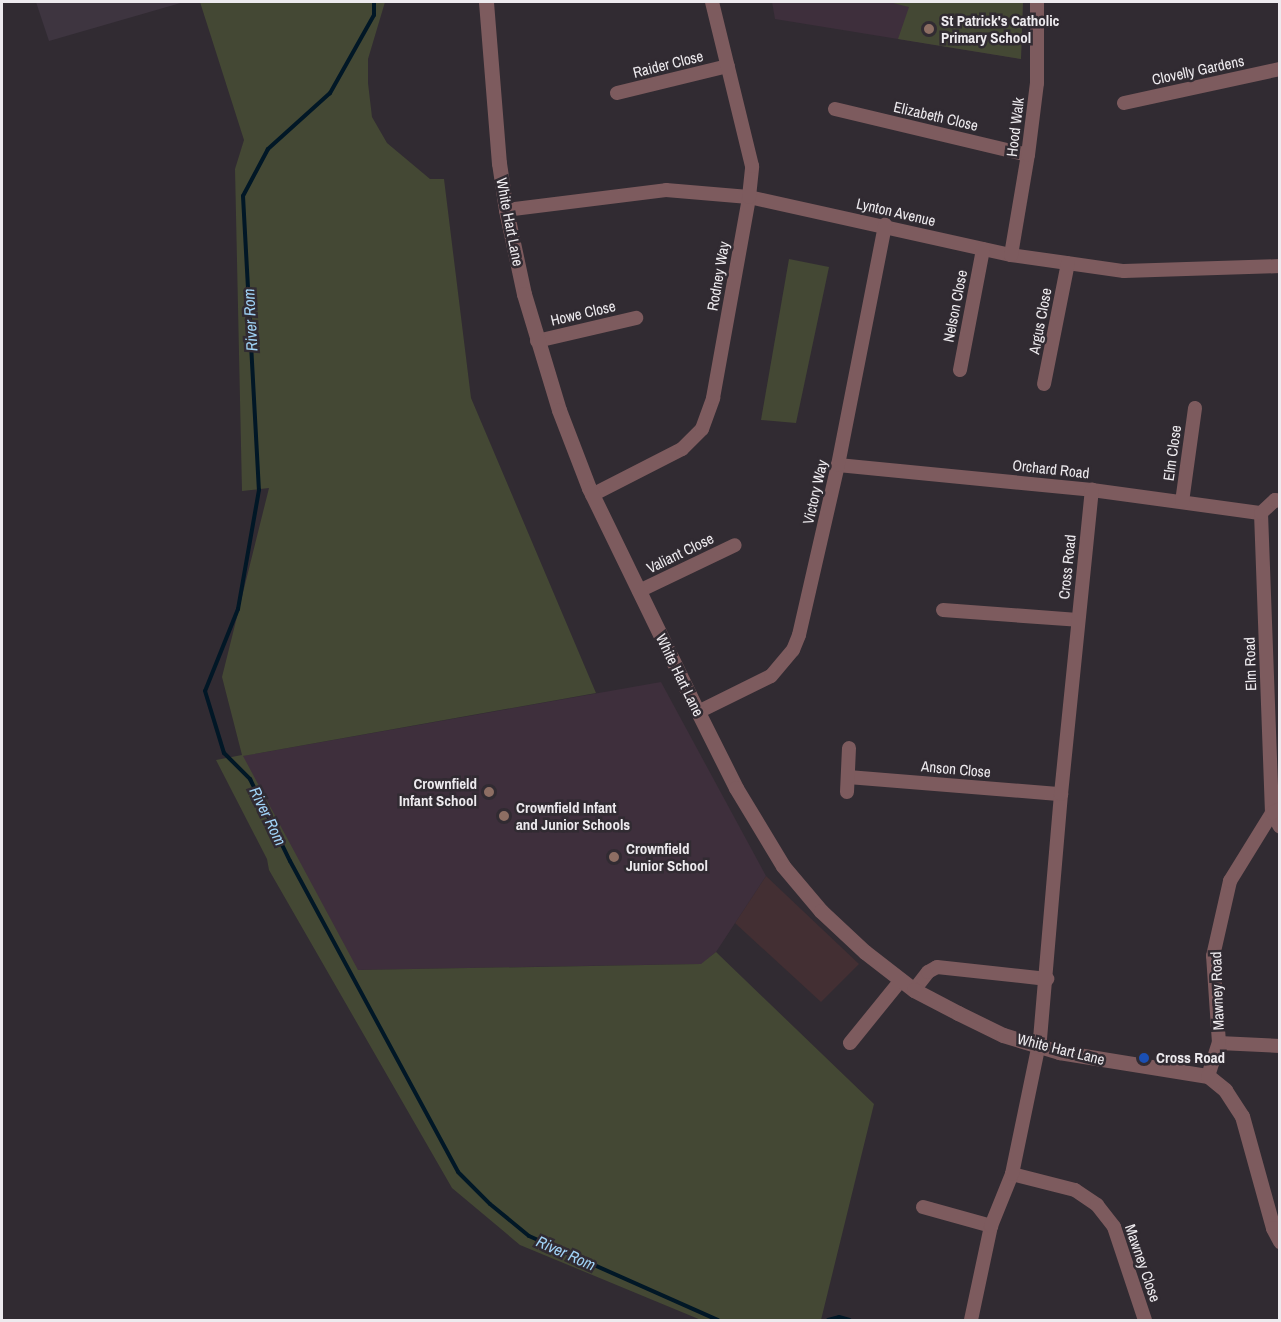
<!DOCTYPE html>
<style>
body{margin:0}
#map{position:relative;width:1281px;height:1322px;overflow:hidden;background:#312b32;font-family:"Archivo Narrow",sans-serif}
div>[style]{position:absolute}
.commercial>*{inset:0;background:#432f33}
.built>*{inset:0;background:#3e3540}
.education>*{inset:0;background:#3e2f3c}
.green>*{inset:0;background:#444834}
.stream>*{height:4px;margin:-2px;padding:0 2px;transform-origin:2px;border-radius:2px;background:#011726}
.minor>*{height:14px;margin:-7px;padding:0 7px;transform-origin:7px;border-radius:7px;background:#7d5b5e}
.tertiary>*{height:15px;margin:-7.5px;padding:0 7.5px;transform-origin:7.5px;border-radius:7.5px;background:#7d5b5e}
.dots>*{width:16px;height:16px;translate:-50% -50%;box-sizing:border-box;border:3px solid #312b32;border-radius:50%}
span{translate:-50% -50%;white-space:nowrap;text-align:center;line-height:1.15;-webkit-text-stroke:5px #312b32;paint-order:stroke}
.poi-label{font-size:15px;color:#edeaee;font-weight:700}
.left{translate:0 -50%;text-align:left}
.right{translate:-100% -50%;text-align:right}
.street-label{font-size:15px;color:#edeaee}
.water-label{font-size:16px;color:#a0d2f6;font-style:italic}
.frame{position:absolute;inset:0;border:3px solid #edeaee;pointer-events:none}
</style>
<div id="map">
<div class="commercial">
<i style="clip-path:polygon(766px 876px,859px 964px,821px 1002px,735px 923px)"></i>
</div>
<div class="built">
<i style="clip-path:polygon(36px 2px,184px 2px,49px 41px)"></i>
</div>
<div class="education">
<i style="clip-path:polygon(772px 2px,1023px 2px,1021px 59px,775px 19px)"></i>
<i style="clip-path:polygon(661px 682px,766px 876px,716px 952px,702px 964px,356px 970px,242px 756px)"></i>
</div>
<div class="green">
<i style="clip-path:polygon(200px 2px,385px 2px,368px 59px,368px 83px,372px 117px,387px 143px,430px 179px,444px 179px,471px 398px,596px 693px,243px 756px,358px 970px,701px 964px,716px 952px,874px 1104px,821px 1320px,701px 1320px,520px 1245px,452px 1188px,269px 870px,267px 859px,216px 760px,242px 755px,222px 677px,269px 488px,242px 491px,235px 169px,244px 140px)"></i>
<i style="clip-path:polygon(889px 2px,1023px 2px,1021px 59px,898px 39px,909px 7px)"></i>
<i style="clip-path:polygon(789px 259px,829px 267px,796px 423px,761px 420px)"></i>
</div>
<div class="stream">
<i style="left:374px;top:2px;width:13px;rotate:90deg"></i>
<i style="left:374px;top:15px;width:90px;rotate:119.4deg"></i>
<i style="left:330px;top:93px;width:84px;rotate:137.9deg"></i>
<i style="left:268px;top:149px;width:53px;rotate:118deg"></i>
<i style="left:243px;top:196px;width:294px;rotate:86.9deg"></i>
<i style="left:259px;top:490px;width:121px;rotate:100deg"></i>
<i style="left:238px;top:609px;width:88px;rotate:111.9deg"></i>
<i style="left:205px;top:691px;width:65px;rotate:73deg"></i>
<i style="left:224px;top:753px;width:37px;rotate:45deg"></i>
<i style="left:250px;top:779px;width:91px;rotate:64deg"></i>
<i style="left:290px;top:861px;width:353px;rotate:61.6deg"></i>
<i style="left:458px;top:1172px;width:45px;rotate:45deg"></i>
<i style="left:490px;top:1204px;width:50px;rotate:39.4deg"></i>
<i style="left:529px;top:1236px;width:207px;rotate:24deg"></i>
<i style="left:828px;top:1320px;width:11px;rotate:-15deg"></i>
<i style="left:839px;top:1317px;width:11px;rotate:15deg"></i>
</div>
<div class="minor">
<i style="left:617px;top:93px;width:114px;rotate:-13.7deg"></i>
<i style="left:1124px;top:103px;width:160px;rotate:-12.3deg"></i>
<i style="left:835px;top:109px;width:198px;rotate:13.4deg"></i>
<i style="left:506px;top:210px;width:161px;rotate:-7.1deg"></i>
<i style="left:666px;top:190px;width:83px;rotate:4.8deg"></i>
<i style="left:749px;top:197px;width:268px;rotate:12.5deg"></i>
<i style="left:1011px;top:255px;width:114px;rotate:8.1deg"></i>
<i style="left:1124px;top:271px;width:156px;rotate:-1.8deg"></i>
<i style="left:1011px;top:255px;width:101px;rotate:-80.4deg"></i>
<i style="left:1028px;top:155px;width:73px;rotate:-82.9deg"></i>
<i style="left:1037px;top:83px;width:81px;rotate:-90deg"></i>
<i style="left:537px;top:341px;width:102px;rotate:-13.1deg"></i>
<i style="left:960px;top:370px;width:123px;rotate:-79.2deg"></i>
<i style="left:1044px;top:384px;width:123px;rotate:-78.8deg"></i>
<i style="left:838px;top:465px;width:255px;rotate:5.6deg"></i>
<i style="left:1092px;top:490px;width:171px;rotate:7.8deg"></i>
<i style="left:592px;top:495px;width:101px;rotate:-27.1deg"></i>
<i style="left:682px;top:449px;width:28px;rotate:-45deg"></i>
<i style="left:702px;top:429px;width:33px;rotate:-70deg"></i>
<i style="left:713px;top:398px;width:204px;rotate:-79.8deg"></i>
<i style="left:749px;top:197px;width:31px;rotate:-84deg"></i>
<i style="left:752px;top:166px;width:169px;rotate:-103.7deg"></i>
<i style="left:1182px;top:502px;width:95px;rotate:-82.1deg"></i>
<i style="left:1261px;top:513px;width:300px;rotate:87.9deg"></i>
<i style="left:1272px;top:813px;width:16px;rotate:60deg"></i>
<i style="left:1261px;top:513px;width:19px;rotate:-43deg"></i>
<i style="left:1275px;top:500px;width:5px;rotate:11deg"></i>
<i style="left:639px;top:591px;width:106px;rotate:-25.6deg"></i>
<i style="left:943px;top:610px;width:135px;rotate:4.2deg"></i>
<i style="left:698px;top:712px;width:81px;rotate:-26.3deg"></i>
<i style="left:771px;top:676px;width:34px;rotate:-50deg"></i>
<i style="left:793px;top:650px;width:16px;rotate:-68deg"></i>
<i style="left:799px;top:635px;width:174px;rotate:-77.1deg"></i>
<i style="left:838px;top:465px;width:245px;rotate:-78.9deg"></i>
<i style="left:848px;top:777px;width:214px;rotate:4.6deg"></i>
<i style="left:847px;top:792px;width:44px;rotate:-87.4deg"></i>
<i style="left:914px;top:990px;width:23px;rotate:-52deg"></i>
<i style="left:928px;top:972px;width:10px;rotate:-29deg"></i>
<i style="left:937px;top:967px;width:111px;rotate:6.2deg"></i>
<i style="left:850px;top:1043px;width:81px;rotate:-51deg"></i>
<i style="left:1219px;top:1043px;width:61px;rotate:2.8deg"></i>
<i style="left:1208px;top:1076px;width:35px;rotate:-72deg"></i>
<i style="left:1219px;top:1043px;width:87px;rotate:-93.9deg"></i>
<i style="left:1213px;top:956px;width:77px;rotate:-77.2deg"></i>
<i style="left:1230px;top:881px;width:80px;rotate:-58.3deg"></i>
<i style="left:1272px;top:813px;width:7px;rotate:-27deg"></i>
<i style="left:1012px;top:1174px;width:65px;rotate:14.3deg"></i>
<i style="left:1075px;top:1190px;width:27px;rotate:34deg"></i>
<i style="left:1097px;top:1205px;width:28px;rotate:52deg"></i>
<i style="left:1114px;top:1227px;width:98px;rotate:71.6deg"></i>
<i style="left:923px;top:1207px;width:71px;rotate:15.6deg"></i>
<i style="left:971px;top:1320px;width:96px;rotate:-78deg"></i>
<i style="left:991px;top:1226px;width:56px;rotate:-68deg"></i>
<i style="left:1012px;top:1174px;width:138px;rotate:-78.3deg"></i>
<i style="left:1040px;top:1039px;width:246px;rotate:-85.1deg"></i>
<i style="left:1061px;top:794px;width:306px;rotate:-84.2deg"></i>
</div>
<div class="tertiary">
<i style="left:486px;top:2px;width:162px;rotate:85.4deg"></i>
<i style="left:499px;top:163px;width:48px;rotate:81.5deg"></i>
<i style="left:506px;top:210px;width:86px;rotate:77.9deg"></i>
<i style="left:524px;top:294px;width:121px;rotate:73.2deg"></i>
<i style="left:559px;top:410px;width:84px;rotate:69deg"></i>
<i style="left:589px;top:488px;width:249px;rotate:64.1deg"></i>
<i style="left:698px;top:712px;width:85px;rotate:63.4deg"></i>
<i style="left:736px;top:788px;width:91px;rotate:58.9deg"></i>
<i style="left:783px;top:866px;width:59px;rotate:49.8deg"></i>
<i style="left:821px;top:911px;width:60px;rotate:43deg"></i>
<i style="left:865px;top:952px;width:62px;rotate:37.8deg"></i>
<i style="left:914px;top:990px;width:50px;rotate:27.6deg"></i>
<i style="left:958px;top:1013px;width:50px;rotate:26.1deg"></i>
<i style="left:1003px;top:1035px;width:59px;rotate:16.9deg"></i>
<i style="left:1059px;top:1052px;width:151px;rotate:9.2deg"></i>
<i style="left:1208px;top:1076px;width:22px;rotate:39deg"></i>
<i style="left:1225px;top:1090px;width:31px;rotate:57deg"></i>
<i style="left:1242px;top:1116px;width:116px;rotate:74.5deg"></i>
<i style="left:1273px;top:1228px;width:15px;rotate:62deg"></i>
</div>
<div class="dots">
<i style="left:929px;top:29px;background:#8d6e63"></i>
<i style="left:489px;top:792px;background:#8d6e63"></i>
<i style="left:504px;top:816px;background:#8d6e63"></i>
<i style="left:614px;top:857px;background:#8d6e63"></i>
<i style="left:1144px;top:1058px;background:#1a4fb4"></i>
</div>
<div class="poi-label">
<span class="left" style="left:941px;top:29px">St Patrick's Catholic<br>Primary School</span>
<span class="right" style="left:477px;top:792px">Crownfield<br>Infant School</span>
<span class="left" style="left:516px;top:816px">Crownfield Infant<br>and Junior Schools</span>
<span class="left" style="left:626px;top:857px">Crownfield<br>Junior School</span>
<span class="left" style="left:1156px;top:1058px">Cross Road</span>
</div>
<div class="street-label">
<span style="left:668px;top:64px;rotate:-14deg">Raider Close</span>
<span style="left:1198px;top:70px;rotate:-12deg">Clovelly Gardens</span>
<span style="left:936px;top:116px;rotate:13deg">Elizabeth Close</span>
<span style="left:1015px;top:127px;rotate:-83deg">Hood Walk</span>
<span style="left:896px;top:212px;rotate:13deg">Lynton Avenue</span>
<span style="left:510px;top:222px;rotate:79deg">White Hart Lane</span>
<span style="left:718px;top:276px;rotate:-80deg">Rodney Way</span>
<span style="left:955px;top:306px;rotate:-79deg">Nelson Close</span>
<span style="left:583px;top:313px;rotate:-13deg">Howe Close</span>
<span style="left:1040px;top:321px;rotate:-79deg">Argus Close</span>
<span style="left:1172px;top:453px;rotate:-82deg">Elm Close</span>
<span style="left:1051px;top:469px;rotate:6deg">Orchard Road</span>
<span style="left:815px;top:492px;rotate:-77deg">Victory Way</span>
<span style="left:680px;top:553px;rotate:-26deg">Valiant Close</span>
<span style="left:1067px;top:567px;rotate:-84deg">Cross Road</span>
<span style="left:1250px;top:664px;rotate:-92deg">Elm Road</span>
<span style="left:680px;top:675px;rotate:64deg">White Hart Lane</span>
<span style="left:956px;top:769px;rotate:5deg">Anson Close</span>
<span style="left:1217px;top:991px;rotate:-92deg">Mawney Road</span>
<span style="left:1061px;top:1049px;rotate:14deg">White Hart Lane</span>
<span style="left:1143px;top:1263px;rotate:71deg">Mawney Close</span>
</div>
<div class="water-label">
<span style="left:250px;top:320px;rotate:-93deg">River Rom</span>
<span style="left:268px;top:816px;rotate:64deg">River Rom</span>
<span style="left:566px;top:1253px;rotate:24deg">River Rom</span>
</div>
<div class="frame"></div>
</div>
